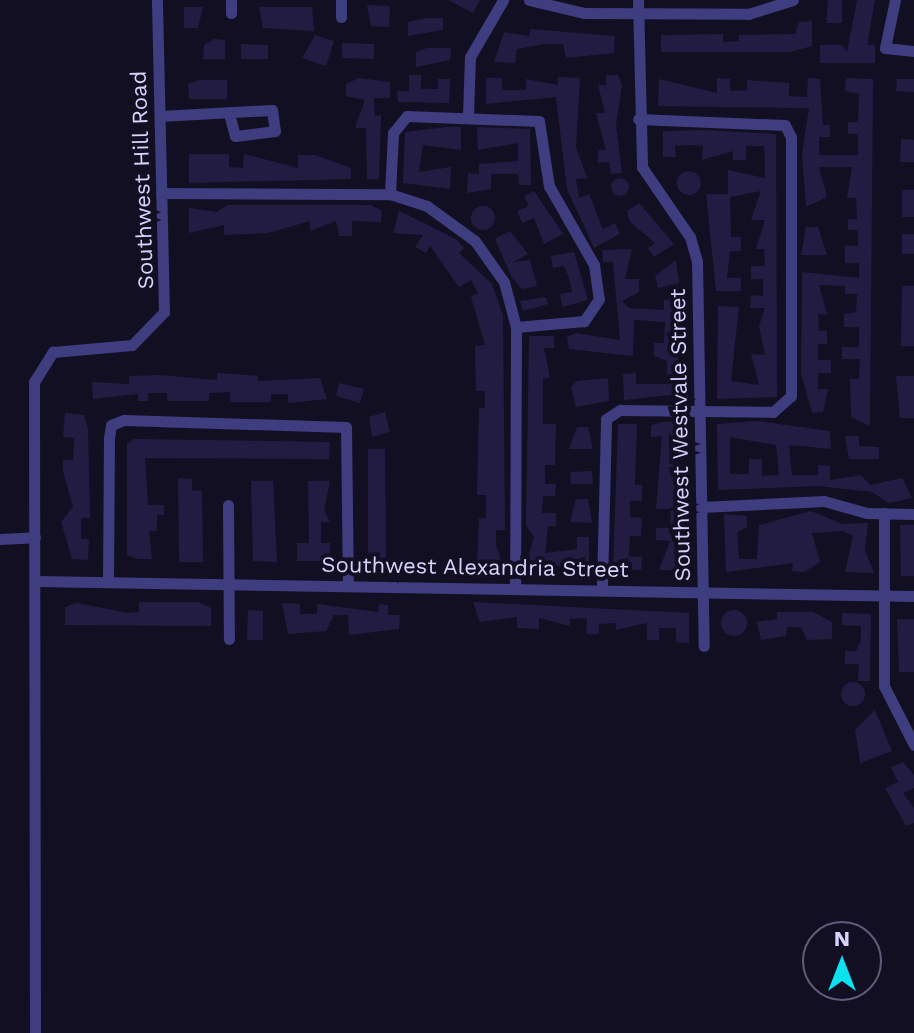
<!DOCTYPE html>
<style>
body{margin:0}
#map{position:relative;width:914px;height:1033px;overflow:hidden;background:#120f22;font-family:"Work Sans",sans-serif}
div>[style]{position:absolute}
.building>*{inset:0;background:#221c42}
.round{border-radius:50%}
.minor>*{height:11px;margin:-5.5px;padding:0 5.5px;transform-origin:5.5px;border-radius:5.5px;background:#3d3d7f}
span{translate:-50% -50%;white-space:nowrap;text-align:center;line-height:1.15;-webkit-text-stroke:8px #120f22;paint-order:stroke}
.street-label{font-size:22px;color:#d6d3fd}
.north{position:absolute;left:802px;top:921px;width:80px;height:80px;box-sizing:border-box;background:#120f22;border:2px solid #605d7a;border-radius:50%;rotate:0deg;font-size:22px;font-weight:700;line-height:32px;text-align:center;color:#d6d3fd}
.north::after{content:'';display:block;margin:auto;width:28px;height:36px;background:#0ce2ef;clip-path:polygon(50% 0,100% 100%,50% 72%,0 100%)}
</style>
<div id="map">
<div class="building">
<i style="clip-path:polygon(448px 0,480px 0,473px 13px)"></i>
<i style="clip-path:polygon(828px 0,842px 0,842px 23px,826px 23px)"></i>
<i style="clip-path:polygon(857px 0,875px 0,867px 45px,875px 45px,875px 63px,820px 63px,820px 45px,842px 45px,847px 52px)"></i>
<i style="clip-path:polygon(367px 5px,390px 6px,389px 27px,371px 26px)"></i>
<i style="clip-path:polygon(184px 7px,203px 7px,198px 28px,184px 28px)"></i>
<i style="clip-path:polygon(259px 7px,312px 7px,314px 31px,263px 28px)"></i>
<i style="clip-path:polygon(427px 18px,443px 18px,443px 30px,408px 36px,408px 22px)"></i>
<i style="clip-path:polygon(812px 21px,812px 46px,790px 52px,661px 52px,661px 35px,723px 34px,723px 42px,739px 41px,739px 35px,795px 34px,799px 22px)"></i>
<i style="clip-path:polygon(530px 29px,615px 36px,614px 53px,566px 58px,563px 44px,544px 44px,517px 49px,515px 63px,494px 62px,504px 32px,529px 36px)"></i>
<i style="clip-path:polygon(315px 35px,334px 41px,326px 66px,302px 58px)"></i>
<i style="clip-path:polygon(214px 39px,225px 40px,225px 59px,203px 59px,204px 45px)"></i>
<i style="clip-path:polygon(342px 43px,374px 44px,374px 59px,342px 58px)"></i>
<i style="clip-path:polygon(241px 44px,268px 45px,268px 59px,241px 59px)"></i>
<i style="clip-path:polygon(427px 48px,451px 48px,450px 60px,416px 67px,416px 52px)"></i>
<i style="clip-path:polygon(409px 75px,421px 75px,421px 89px,438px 89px,438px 79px,450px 79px,449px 103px,398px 102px,397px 91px,409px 91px)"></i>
<i style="clip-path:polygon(606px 75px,618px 75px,622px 85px,616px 125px,622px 173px,611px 174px,609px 162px,598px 163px,598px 150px,606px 150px,596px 113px,605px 113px,598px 85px,606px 85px)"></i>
<i style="clip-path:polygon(558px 77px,580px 78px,576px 147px,587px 178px,576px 179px,579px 198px,589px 194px,603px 229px,615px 223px,620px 234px,594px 248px,567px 189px,556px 97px,486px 104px,486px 78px,502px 78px,502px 90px,526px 90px,526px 79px,558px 85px)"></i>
<i style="clip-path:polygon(359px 78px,390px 82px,390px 98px,374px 98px,375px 116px,381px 115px,379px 179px,367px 179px,366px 128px,355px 128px,365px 100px,346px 96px,346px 84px)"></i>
<i style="clip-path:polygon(717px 78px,730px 79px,730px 91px,747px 90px,747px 80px,789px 83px,789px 96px,807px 97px,808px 78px,820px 79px,823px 125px,830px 125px,830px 137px,819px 137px,819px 155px,858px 155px,858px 134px,848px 134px,848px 122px,858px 122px,859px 94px,845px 91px,846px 78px,873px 79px,870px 426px,851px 417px,850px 379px,859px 379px,860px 359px,842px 359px,842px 347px,859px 347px,859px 327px,844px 327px,844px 314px,856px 312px,857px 294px,845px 294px,845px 286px,819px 285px,827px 314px,818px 314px,819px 331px,827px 331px,827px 344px,818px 344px,818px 360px,831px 360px,831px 373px,818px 373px,818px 389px,828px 389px,823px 412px,812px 413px,801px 373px,802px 272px,859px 278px,859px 263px,845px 263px,845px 245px,858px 246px,858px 230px,848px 230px,848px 219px,857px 219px,856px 198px,847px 198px,852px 167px,819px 167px,827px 197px,806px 207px,802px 154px,809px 108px,658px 106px,659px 79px,717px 93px)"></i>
<i style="clip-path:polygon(897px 79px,914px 79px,914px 92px,896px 91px)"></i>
<i style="clip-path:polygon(200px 80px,227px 80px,227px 99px,189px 99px,188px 84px)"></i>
<i style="clip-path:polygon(448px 127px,461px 127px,461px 150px,423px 145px,419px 172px,451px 167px,450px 189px,403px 183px,405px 132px)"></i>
<i style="clip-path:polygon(477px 127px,530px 129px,531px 185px,519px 185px,518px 174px,491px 174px,491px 189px,467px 193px,468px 173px,479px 174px,479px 164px,518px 161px,518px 143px,478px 150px)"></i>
<i style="clip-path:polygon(702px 130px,776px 134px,777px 397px,717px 399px,718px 306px,739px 307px,731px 381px,759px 385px,751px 354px,765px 355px,759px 326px,765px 308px,750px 308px,751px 295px,763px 296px,763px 279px,751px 279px,751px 266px,765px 266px,764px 249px,756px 249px,765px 220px,751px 220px,761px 191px,730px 197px,731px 237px,741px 237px,741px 251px,730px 251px,727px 278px,741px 278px,741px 291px,716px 291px,706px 194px,728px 194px,728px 170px,765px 178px,765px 160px,764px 146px,746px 146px,746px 160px,733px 160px,733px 151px,702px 160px,703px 146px,692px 145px,675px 146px,676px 157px,663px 157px,663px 131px)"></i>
<i style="clip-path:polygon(901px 139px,914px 140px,914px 162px,900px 162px)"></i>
<i style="clip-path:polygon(189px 154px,229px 154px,229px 167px,243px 168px,244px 154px,298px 168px,298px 155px,315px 155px,351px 168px,351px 179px,189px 183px)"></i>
<i class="round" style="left:677px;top:171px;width:24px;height:24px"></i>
<i class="round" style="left:611px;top:178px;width:18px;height:18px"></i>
<i style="clip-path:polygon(902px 190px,914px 190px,914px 217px,902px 217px)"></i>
<i style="clip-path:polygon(534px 191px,563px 234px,544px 244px,534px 218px,522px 223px,517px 211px,529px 206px,524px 196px)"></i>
<i style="clip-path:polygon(639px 203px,674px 244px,654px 257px,648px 248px,655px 243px,630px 222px,627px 211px)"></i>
<i style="clip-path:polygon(227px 205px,371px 205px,382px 211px,381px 222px,352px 221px,352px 236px,339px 236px,336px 221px,310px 231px,310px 221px,268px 233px,224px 235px,224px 225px,189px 233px,189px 208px,217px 212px)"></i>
<i class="round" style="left:471px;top:206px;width:24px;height:24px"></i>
<i style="clip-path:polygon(399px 211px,456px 239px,464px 248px,459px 253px,492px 284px,503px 315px,505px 530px,496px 530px,496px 546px,503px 565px,477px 565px,479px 518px,486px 518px,486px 495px,477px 495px,479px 408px,485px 408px,485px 391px,476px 391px,475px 346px,485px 345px,471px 297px,478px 293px,471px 280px,459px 287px,430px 246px,426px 253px,415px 247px,423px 235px,393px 233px)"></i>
<i style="clip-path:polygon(806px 227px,818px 227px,827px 255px,801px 255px)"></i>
<i style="clip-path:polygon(510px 231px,528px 254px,513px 262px,530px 260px,537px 286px,522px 289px,511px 276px,495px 239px)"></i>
<i style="clip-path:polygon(902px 234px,914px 234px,914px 254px,902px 254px)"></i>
<i style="clip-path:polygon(632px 249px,625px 279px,639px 279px,639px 292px,622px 301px,629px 308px,664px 310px,664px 300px,675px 299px,679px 310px,678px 394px,624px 400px,623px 374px,636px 373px,636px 384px,666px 384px,667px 361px,654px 356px,654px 343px,664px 343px,665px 322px,634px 320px,633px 356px,569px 349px,567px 337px,576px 333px,620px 340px,613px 262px,603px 262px,602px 250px)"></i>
<i style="clip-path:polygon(574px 252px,588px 300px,562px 307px,560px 294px,572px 292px,569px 278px,564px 266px,553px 268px,551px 256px)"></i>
<i style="clip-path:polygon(676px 260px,679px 283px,658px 288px,655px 276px)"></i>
<i style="clip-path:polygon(902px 286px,914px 286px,914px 346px,901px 346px)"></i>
<i style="clip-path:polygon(546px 297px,548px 304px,523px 311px,520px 301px)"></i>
<i style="clip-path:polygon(529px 336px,554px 336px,554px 348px,544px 348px,550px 378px,543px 378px,543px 424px,556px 424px,555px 465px,545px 465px,545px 484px,556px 484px,555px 496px,543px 496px,542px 513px,556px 513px,556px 526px,548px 526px,545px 553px,577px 549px,577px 537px,589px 537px,589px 566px,526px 565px,534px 537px,526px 525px)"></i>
<i style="clip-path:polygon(217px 373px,258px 376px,258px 381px,320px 378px,327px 399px,288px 403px,288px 394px,271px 394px,271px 402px,230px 402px,230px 392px,209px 393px,209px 401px,167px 401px,167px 393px,148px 393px,148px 401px,138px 401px,138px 394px,93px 399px,92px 382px,129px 384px,129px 376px,159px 375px,217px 380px)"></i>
<i style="clip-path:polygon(896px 376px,914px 376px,914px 418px,900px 418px)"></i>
<i style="clip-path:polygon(608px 378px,609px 401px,576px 407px,571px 387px,577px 381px)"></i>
<i style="clip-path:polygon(339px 383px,364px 389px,360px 403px,336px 396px)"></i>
<i style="clip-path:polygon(385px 412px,390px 432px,372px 437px,369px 417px)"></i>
<i style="clip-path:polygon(65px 413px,84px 415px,88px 429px,90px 518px,81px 518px,81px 539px,89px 539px,88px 560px,72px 559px,61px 522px,73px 507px,63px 471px,63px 460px,73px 460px,74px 438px,63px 437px)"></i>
<i style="clip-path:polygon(evenodd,756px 421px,830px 431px,831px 449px,789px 445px,792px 475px,818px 475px,818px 465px,830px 466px,830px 480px,861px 475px,870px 485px,902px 478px,912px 498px,889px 503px,872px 492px,818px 486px,718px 490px,717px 424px,756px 421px,730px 437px,776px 445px,779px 475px,762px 476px,762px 459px,749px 459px,749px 474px,730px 474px,730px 437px)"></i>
<i style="clip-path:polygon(662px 422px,675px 422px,686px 570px,659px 570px,670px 541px,656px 540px,656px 528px,670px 528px,671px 509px,656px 509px,662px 436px,651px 437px,651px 425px)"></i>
<i style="clip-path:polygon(618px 424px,637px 424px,635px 485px,642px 485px,642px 501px,630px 501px,630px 517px,642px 518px,641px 536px,630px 536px,629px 557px,642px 557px,641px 570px,613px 569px)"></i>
<i style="clip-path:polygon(577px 427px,588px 427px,593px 449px,569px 449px)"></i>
<i style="clip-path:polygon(845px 436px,859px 436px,859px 446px,879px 447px,879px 459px,849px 459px)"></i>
<i style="clip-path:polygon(134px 439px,330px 442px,329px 459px,145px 458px,148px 505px,164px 505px,164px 515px,157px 515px,157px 531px,149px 531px,152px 559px,137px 559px,127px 555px,127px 444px)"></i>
<i style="clip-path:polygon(368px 449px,385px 449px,386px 562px,370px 562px,368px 551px)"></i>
<i style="clip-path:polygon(592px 471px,593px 484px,571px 484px,570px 472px)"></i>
<i style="clip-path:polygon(178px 478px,192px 479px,192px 490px,202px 491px,203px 562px,179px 562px)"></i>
<i style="clip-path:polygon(251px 481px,273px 481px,277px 562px,253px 561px)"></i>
<i style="clip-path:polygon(308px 481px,330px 481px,324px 510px,330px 522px,321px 522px,321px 543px,330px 543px,330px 561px,297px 561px,297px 543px,309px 543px)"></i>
<i style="clip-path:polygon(576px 499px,588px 499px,592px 523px,570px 522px)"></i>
<i style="clip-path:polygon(811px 511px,842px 524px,868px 523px,865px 550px,874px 573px,845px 572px,853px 536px,843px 531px,812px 533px,820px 562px,804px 572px,792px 571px,793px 563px,726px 572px,724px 514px,747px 516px,747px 527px,737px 532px,739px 559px,757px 559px,759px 525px)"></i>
<i style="clip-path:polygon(900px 525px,914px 525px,914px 576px,901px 576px)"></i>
<i style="clip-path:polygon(139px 602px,199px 602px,211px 608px,211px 626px,65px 625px,65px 607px,77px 603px,128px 613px,139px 612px)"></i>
<i style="clip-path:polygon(473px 602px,689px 613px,689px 643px,676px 642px,676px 628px,659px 628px,659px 640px,647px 640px,647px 623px,616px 630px,616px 623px,599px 624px,599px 634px,586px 634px,587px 618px,570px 619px,570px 626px,539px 618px,539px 629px,517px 628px,517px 617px,480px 622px)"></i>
<i style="clip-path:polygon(282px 603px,300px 604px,300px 614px,317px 614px,317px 604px,378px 612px,379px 604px,388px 605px,388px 615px,400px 615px,399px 629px,349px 635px,348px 615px,334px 615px,326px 631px,288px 634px)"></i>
<i style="clip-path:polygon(248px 610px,263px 611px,263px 640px,247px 640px)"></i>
<i class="round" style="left:721px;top:610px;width:26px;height:26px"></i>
<i style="clip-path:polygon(777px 612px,813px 612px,832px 622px,832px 639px,807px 640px,801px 627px,787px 627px,786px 636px,761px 640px,757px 622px,777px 619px)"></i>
<i style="clip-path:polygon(842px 613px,871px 614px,870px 681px,858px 681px,859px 664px,845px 664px,845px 651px,856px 651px,861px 641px,861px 626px,842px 625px)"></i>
<i style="clip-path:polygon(897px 619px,914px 619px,914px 672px,899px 672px)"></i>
<i class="round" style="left:841px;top:682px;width:24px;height:24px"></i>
<i style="clip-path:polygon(875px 710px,892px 751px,860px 763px,855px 730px)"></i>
<i style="clip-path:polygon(903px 762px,914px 775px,914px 788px,903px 793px,914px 808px,914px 823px,906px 826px,885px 788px,898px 782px,891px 767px)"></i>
</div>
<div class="minor">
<i style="left:231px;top:0;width:13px;rotate:90deg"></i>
<i style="left:341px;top:0;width:17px;rotate:90deg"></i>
<i style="left:529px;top:0;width:57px;rotate:13.3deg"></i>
<i style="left:584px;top:13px;width:164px;rotate:0.3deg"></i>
<i style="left:748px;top:14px;width:47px;rotate:-17.3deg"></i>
<i style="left:638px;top:0;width:167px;rotate:88.6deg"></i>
<i style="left:642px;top:167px;width:85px;rotate:55.6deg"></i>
<i style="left:690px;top:237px;width:25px;rotate:74deg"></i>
<i style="left:697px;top:261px;width:385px;rotate:89deg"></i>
<i style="left:895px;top:0;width:49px;rotate:101.8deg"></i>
<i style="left:885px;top:48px;width:29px;rotate:6deg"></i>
<i style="left:160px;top:116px;width:112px;rotate:-3.1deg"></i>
<i style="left:272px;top:110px;width:21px;rotate:82deg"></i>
<i style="left:275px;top:131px;width:40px;rotate:172.9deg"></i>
<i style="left:235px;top:136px;width:23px;rotate:-105deg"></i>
<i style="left:468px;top:116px;width:59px;rotate:-88.1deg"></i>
<i style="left:470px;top:57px;width:66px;rotate:-59.9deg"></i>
<i style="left:161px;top:193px;width:229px;rotate:0.3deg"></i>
<i style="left:390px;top:194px;width:39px;rotate:18deg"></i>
<i style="left:427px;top:206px;width:59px;rotate:36.1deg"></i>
<i style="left:475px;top:241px;width:50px;rotate:54.7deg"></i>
<i style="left:504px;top:282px;width:47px;rotate:75.1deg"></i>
<i style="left:516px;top:327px;width:258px;rotate:90.2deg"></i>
<i style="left:390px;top:194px;width:61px;rotate:-87.2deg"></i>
<i style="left:393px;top:133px;width:22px;rotate:-51deg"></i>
<i style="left:407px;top:116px;width:132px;rotate:2.2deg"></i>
<i style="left:539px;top:121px;width:66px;rotate:81.3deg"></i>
<i style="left:549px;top:186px;width:91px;rotate:60.3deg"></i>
<i style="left:594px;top:265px;width:34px;rotate:82deg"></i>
<i style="left:599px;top:299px;width:27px;rotate:124deg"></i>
<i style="left:584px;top:321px;width:68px;rotate:175deg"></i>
<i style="left:228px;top:505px;width:134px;rotate:89.6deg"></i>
<i style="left:702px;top:507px;width:122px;rotate:-2.8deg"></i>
<i style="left:824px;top:501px;width:45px;rotate:15.6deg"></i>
<i style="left:867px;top:513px;width:47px;rotate:1.2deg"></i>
<i style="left:884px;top:513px;width:173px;rotate:90deg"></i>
<i style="left:884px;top:686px;width:66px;rotate:63deg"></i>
<i style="left:0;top:539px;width:35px;rotate:-3deg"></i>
<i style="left:36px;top:581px;width:878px;rotate:0.98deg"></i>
<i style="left:108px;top:582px;width:144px;rotate:-89.6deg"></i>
<i style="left:109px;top:438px;width:13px;rotate:-81deg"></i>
<i style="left:111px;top:425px;width:14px;rotate:-21deg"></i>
<i style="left:124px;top:420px;width:222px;rotate:1.8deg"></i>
<i style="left:346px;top:427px;width:157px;rotate:89.3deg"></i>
<i style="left:602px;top:586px;width:167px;rotate:-88.6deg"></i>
<i style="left:606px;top:419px;width:17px;rotate:-33deg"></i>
<i style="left:620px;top:410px;width:153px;rotate:0.7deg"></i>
<i style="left:773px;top:412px;width:24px;rotate:-42deg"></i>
<i style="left:791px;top:396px;width:259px;rotate:-90deg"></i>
<i style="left:791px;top:137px;width:13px;rotate:-117deg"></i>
<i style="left:785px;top:125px;width:147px;rotate:-177.7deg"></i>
<i style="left:35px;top:1033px;width:651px;rotate:-90.09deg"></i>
<i style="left:34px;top:382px;width:36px;rotate:-58deg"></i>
<i style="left:53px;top:352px;width:79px;rotate:-5.1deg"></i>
<i style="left:132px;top:345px;width:46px;rotate:-45.9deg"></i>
<i style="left:164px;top:312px;width:312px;rotate:-91.3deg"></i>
</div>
<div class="street-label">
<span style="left:142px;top:180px;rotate:-92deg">Southwest Hill Road</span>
<span style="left:680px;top:435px;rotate:-91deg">Southwest Westvale Street</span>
<span style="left:475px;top:567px;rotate:1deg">Southwest Alexandria Street</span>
</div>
<div class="north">N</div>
</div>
